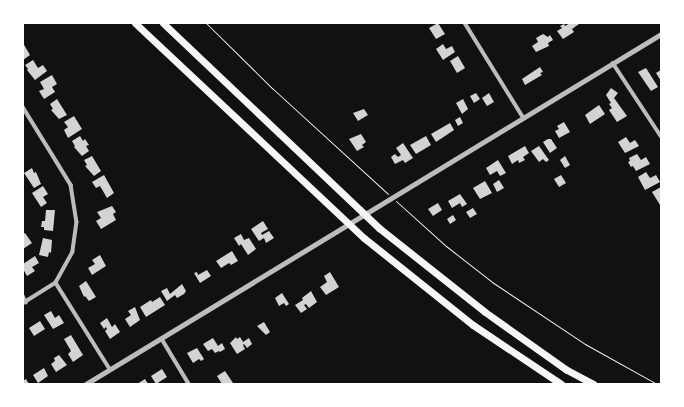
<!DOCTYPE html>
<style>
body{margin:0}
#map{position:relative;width:684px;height:407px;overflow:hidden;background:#111;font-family:"Nunito Sans",sans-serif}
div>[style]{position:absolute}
.building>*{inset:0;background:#d3d3d3}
.path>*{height:1px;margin:-0.5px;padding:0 0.5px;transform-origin:0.5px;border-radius:0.5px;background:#f5f5f5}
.minor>*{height:3.5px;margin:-1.75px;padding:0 1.75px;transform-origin:1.75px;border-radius:1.75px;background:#bcbcbc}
.tertiary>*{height:4.5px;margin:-2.25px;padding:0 2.25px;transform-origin:2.25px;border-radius:2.25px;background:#bcbcbc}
.motorway>*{height:7px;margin:-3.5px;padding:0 3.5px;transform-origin:3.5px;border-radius:3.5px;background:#f5f5f5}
span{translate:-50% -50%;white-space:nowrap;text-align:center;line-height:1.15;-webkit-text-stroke:3px #fff;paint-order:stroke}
.frame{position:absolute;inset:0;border:24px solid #fff;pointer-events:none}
</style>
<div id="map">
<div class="building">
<i style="clip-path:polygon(438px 23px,445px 34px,436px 39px,429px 28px)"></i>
<i style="clip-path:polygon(570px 23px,579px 24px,572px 29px,574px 32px,563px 39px,557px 31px,562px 28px,560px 26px,564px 24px,565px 26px)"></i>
<i style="clip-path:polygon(543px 34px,548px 37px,550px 35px,553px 40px,548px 43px,549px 46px,536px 52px,532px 46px,538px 42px,536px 38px)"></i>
<i style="clip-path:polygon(23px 43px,30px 55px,23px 60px)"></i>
<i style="clip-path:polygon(443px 44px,446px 49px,452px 46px,455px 52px,443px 60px,436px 49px)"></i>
<i style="clip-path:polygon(458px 56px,465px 68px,457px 73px,450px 61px)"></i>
<i style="clip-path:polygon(33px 60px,38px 68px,43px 65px,47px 71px,35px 80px,27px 70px,28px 69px,25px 65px)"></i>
<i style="clip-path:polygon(540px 67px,543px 72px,540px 73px,542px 75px,525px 85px,522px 79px)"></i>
<i style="clip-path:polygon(646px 68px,658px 87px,651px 91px,638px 72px)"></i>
<i style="clip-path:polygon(661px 70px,661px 81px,656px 73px)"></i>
<i style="clip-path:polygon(52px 75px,57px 84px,52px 87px,55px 92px,44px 99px,39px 91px,44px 89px,40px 82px)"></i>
<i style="clip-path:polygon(611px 88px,618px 93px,614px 98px,627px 116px,617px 122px,609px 110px,612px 108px,609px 104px,611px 103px,606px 95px)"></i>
<i style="clip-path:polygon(476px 93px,480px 99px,474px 103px,470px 96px)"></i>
<i style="clip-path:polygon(489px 93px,494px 102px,487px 106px,482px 98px)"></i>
<i style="clip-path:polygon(57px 99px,67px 115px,59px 119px,51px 110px,53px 109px,50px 104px)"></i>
<i style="clip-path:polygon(463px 99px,468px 109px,462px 114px,456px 103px)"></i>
<i style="clip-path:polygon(599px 105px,605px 114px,590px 124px,585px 115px)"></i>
<i style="clip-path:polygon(364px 109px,368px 115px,358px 121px,353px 113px)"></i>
<i style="clip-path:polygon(74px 116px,82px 129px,68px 138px,64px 130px,68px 127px,64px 122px)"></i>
<i style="clip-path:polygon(460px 117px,463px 123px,458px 126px,455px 120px)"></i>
<i style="clip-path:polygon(564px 122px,570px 132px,559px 138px,555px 131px,559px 129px,557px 126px)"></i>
<i style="clip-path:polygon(450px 123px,454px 130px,436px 142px,431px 134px)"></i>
<i style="clip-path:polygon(361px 134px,366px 142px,362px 145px,364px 147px,357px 151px,349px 139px)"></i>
<i style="clip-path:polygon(80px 136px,83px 141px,85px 139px,89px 145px,86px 146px,89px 151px,82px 156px,74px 147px,75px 146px,72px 141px)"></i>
<i style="clip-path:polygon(426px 136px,431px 145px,416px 154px,410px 145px)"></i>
<i style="clip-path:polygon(626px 137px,630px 143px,635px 140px,639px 146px,625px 153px,618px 142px)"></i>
<i style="clip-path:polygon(548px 139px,551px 139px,557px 148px,550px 153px,543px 142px)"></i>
<i style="clip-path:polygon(403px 143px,413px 158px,405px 163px,403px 160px,395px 164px,391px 157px,395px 154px,398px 157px,401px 155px,396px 148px)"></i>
<i style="clip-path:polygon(525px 146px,529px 153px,523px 157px,525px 160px,519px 163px,518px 160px,512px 164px,508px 156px)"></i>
<i style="clip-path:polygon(539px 146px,549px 160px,546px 162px,543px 159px,539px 162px,531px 151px)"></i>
<i style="clip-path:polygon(637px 154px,641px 160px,646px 157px,650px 164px,636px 171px,633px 166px,631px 167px,628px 162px,630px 161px,629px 158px)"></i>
<i style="clip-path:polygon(92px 156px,101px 171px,94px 176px,85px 166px,87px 165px,84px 160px)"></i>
<i style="clip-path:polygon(565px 156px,570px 165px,565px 168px,560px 160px)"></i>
<i style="clip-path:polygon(498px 160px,506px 173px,500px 176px,497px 171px,490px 175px,486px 168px)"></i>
<i style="clip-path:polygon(32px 168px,34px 173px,36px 172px,41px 184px,34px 188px,24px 173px)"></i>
<i style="clip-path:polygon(646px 172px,650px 178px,656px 175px,660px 182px,645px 190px,638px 177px)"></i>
<i style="clip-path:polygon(104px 175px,114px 193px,107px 198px,100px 186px,96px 188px,92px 182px)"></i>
<i style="clip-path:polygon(561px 175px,566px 183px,559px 187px,554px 179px)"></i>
<i style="clip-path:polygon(499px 180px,504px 188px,497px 192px,493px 184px)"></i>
<i style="clip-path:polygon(485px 181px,492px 193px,480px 199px,473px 188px)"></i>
<i style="clip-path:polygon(43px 186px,48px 194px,43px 197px,47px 203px,41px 207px,32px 193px)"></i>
<i style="clip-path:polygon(661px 187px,661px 204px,660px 205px,652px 192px)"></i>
<i style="clip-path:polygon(460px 194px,467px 204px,462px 207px,460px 203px,452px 208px,448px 201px)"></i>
<i style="clip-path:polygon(438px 203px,442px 210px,433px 216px,428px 209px)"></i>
<i style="clip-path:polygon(112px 206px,116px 212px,113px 214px,116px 220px,101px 229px,96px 221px,101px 218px,97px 212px)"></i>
<i style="clip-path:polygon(473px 208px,477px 214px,470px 218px,466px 212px)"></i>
<i style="clip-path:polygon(46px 210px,55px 210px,53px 231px,44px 230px,44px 227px,41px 227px,42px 221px,45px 221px)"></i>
<i style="clip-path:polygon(453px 215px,456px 220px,450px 224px,447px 219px)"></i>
<i style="clip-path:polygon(263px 221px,268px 229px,261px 233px,262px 235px,269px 231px,274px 238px,266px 243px,264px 238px,259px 241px,251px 229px)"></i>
<i style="clip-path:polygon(25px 233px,32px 243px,23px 249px,23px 234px)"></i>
<i style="clip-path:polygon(241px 234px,244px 240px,249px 238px,256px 249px,248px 255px,241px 244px,239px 246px,234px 238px)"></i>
<i style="clip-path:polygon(43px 238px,52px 240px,51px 253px,49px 252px,48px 257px,39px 255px)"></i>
<i style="clip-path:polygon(232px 251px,238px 261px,231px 265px,229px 263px,221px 268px,216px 261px)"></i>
<i style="clip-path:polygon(100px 255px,106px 266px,92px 275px,88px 268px,95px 264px,92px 260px)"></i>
<i style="clip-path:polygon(35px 256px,39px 263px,32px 267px,35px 271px,27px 276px,23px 269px,23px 264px)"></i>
<i style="clip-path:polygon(207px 270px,211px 276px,200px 283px,194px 273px,197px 272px,198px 275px)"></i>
<i style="clip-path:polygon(330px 272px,339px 287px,326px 295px,320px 287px,327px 282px,324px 276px)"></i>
<i style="clip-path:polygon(86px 281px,96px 297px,89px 301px,85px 296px,84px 297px,79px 286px)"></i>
<i style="clip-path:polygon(182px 284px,186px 291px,184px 294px,177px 298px,175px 295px,167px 301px,161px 291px,167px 288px,170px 294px)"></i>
<i style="clip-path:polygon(311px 291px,317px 302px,309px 308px,306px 304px,304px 305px,307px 309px,301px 313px,295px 305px,303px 300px,302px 298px)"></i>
<i style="clip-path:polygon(282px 293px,289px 304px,286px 306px,284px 303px,279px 306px,275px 298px)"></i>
<i style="clip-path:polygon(160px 297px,165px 305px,146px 317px,140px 307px,151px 300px,152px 302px)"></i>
<i style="clip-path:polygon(135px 307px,140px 320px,130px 327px,125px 319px,131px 315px,128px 311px)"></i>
<i style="clip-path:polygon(51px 311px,55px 318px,59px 315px,64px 323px,53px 329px,44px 315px)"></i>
<i style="clip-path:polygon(107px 318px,112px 327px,115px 324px,120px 332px,110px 339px,105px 331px,107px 329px,106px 327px,104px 329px,100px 323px)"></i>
<i style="clip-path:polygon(40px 321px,45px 329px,34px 336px,29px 328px)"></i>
<i style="clip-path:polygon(264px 322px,270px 332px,266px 335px,257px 326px)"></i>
<i style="clip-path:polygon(71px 335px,83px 355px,73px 362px,68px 354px,71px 351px,64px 339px)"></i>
<i style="clip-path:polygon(236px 337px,237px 339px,240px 337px,243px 342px,249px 338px,252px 344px,247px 348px,244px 344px,243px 345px,245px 349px,237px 354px,230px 343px)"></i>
<i style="clip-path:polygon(213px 338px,218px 346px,222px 343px,225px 349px,220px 352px,219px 351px,215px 353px,212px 349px,208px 351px,203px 344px)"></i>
<i style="clip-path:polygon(197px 348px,204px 359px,201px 361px,199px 359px,193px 363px,187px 353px)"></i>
<i style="clip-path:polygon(59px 355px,67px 365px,56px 372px,51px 364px,55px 361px,54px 358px)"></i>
<i style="clip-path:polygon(44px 368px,48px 376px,38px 383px,33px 375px)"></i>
<i style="clip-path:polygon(162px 369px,167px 377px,156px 384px,151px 376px)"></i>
<i style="clip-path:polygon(225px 371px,233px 383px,231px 384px,222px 384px,217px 376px)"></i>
<i style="clip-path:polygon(26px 379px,29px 384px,23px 384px,23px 381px)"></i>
<i style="clip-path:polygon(145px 379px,148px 384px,137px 384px)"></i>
</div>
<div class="path">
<i style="left:206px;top:23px;width:93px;rotate:44.6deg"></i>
<i style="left:272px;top:88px;width:157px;rotate:42.4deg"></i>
<i style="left:396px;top:201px;width:67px;rotate:42deg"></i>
<i style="left:446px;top:246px;width:58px;rotate:38deg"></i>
<i style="left:492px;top:282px;width:112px;rotate:33.7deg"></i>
<i style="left:585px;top:344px;width:82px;rotate:29.1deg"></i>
</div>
<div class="minor">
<i style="left:465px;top:23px;width:110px;rotate:58.3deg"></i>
<i style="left:613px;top:63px;width:87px;rotate:56.7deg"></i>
<i style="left:23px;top:107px;width:92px;rotate:58.4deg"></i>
<i style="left:71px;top:185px;width:37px;rotate:81deg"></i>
<i style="left:77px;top:222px;width:30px;rotate:98deg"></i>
<i style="left:73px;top:252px;width:35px;rotate:119deg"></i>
<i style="left:56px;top:283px;width:39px;rotate:148deg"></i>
<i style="left:56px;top:283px;width:102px;rotate:57.9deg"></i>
<i style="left:23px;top:296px;width:7px;rotate:63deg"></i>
<i style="left:162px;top:339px;width:52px;rotate:59deg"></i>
</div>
<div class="tertiary">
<i style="left:86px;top:384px;width:673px;rotate:-31.33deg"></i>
</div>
<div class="motorway">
<i style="left:135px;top:23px;width:314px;rotate:43.2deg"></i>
<i style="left:364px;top:238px;width:139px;rotate:38.6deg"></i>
<i style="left:473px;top:325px;width:106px;rotate:33.8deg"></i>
<i style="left:163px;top:23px;width:298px;rotate:43.5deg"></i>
<i style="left:379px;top:228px;width:135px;rotate:38.4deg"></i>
<i style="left:485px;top:312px;width:100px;rotate:35.3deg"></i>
<i style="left:567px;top:370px;width:30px;rotate:28deg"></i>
</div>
<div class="frame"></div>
</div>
